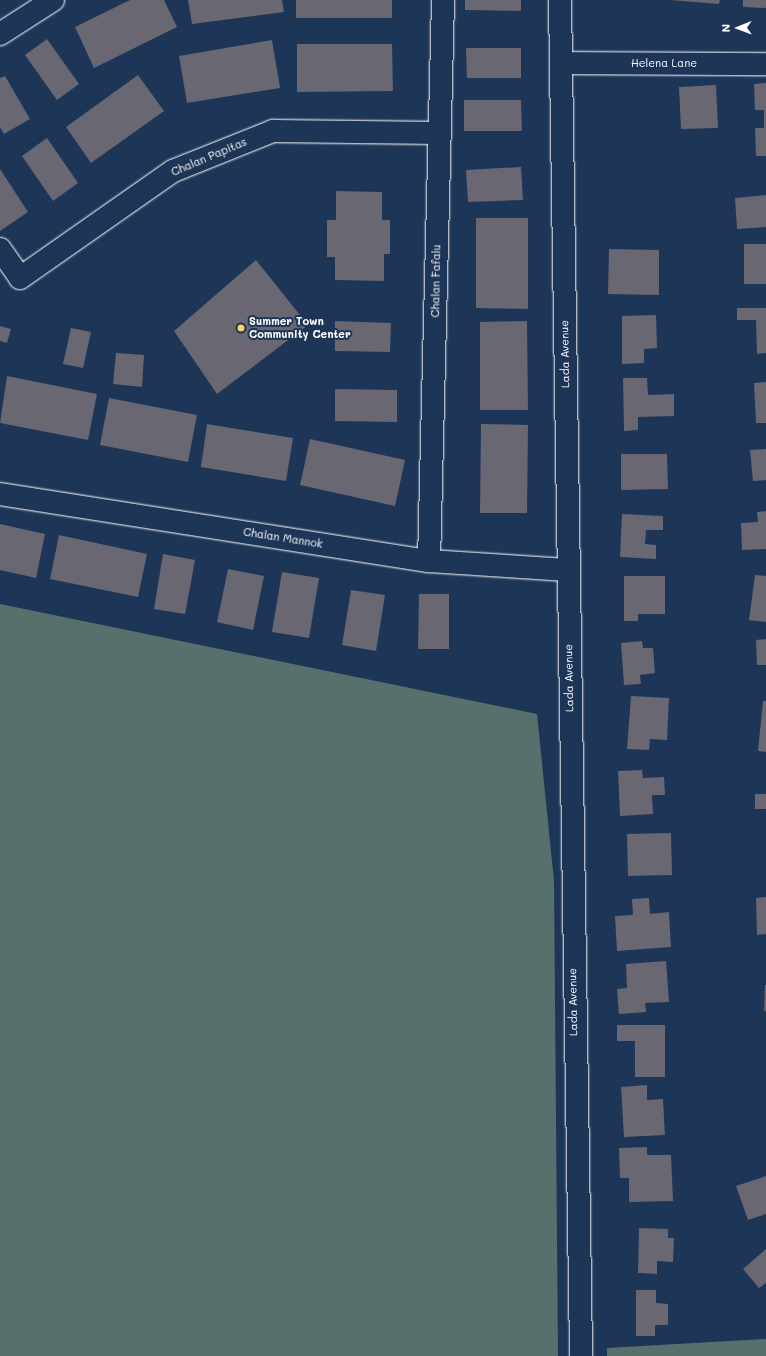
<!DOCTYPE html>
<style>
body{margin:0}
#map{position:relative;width:766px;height:1356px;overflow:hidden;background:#1d3557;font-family:Mali,sans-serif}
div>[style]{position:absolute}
.green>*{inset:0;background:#58706c}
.building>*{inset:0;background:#686772}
.roads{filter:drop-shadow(0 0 1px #fff) drop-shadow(0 0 1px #fff)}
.street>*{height:22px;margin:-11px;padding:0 11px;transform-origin:11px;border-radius:11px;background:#1d3557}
.dots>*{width:11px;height:11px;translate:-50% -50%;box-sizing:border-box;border:2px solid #1d3557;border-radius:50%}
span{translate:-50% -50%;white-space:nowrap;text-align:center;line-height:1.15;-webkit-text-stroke:4px #1d3557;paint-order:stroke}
.street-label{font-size:11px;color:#fff}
.poi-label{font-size:11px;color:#fff;font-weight:700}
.left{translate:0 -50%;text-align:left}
.north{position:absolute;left:718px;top:8px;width:40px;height:40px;-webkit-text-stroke:3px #1d3557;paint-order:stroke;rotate:269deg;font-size:11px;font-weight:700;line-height:16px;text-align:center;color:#fff}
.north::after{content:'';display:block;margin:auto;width:14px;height:18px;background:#fff;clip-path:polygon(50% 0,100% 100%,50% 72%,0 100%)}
</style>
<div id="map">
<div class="green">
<i style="clip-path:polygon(0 604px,537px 714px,554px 881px,558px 1356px,0 1356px)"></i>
<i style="clip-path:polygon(766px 1339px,766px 1356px,607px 1356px,607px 1348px)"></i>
</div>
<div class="building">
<i style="clip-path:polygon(130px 0,164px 0,177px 27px,94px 68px,75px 27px)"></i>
<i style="clip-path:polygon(188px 0,282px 0,284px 12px,192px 24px)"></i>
<i style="clip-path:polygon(296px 0,392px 0,392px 18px,296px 18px)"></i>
<i style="clip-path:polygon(465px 0,521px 0,521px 11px,465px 10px)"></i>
<i style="clip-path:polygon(670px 0,720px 0,719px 4px)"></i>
<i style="clip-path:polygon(743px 0,766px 0,766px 8px,743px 7px)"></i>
<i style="clip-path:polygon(47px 39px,79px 84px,57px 100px,25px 55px)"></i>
<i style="clip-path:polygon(272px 40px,280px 88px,187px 103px,179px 56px)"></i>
<i style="clip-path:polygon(297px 44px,392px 44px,393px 91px,297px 92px)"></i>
<i style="clip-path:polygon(466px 48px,521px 48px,521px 78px,467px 78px)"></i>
<i style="clip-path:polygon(138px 75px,164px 111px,91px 163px,66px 127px)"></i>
<i style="clip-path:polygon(5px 76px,30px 119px,4px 134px,0 127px,0 78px)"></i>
<i style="clip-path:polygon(766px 83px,766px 156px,756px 156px,755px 128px,764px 128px,764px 110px,755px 110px,754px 84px)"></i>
<i style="clip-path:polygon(716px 85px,718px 128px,681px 129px,679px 87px)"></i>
<i style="clip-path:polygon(464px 100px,521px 100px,522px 131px,464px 131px)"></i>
<i style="clip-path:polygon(47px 138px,78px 183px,53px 201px,22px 156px)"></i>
<i style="clip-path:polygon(521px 167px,523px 200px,468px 202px,466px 170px)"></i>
<i style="clip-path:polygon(0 169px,28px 212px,0 231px)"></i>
<i style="clip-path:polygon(336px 191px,382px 192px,382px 220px,390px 220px,390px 254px,384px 254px,384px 281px,335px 280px,335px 257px,327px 257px,327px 220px,336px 220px)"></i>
<i style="clip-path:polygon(766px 195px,766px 227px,737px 229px,735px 198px)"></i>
<i style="clip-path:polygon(476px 218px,528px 218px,528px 309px,476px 308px)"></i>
<i style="clip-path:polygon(744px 244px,766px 244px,766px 284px,744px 284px)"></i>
<i style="clip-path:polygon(609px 249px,659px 250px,659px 295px,608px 294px)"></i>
<i style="clip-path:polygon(256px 260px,308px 325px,217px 394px,174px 331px)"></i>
<i style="clip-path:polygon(737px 308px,766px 308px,766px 353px,757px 354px,756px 320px,737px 320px)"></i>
<i style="clip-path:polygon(656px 315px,657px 348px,644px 349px,644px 363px,622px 364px,622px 316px)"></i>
<i style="clip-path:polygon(335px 321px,391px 323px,390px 352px,335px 351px)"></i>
<i style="clip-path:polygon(527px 321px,528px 410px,480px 410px,480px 322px)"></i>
<i style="clip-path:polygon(0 326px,11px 329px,7px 343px,0 341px)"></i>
<i style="clip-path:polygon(71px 328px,91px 332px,83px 368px,63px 364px)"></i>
<i style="clip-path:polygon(116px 353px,144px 355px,142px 387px,113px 384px)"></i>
<i style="clip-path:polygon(7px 376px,97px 394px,88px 440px,0 423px)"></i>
<i style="clip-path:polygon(623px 378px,647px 378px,648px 395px,674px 394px,674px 416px,638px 417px,638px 430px,624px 431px)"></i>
<i style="clip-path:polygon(766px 382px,766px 423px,756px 423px,754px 383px)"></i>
<i style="clip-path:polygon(335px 389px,397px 390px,397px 422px,335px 421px)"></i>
<i style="clip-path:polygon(109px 398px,197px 415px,188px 462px,100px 445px)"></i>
<i style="clip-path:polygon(207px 424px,293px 438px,286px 481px,201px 467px)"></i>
<i style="clip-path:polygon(481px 424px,528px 425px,527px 513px,480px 513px)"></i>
<i style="clip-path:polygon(310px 439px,405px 460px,395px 506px,300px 485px)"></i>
<i style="clip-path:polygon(766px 449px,766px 480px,753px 481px,750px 450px)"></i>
<i style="clip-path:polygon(621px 454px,667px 454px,668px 489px,621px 490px)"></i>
<i style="clip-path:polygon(766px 511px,766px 549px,742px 550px,741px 523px,758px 522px,757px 512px)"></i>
<i style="clip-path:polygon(622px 514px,663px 516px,663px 530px,646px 530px,645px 544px,656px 545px,656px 559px,620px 557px)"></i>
<i style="clip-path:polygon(0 524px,45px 534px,36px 578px,0 570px)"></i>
<i style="clip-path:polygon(59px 535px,147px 554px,138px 597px,50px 579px)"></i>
<i style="clip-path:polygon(163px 554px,195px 560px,185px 614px,154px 609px)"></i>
<i style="clip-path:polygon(228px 569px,264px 576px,253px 630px,217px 622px)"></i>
<i style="clip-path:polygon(282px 572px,319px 578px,309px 638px,272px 632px)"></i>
<i style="clip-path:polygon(755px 575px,766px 576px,766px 622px,749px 620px)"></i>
<i style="clip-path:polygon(624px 576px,665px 576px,665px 614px,638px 614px,638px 621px,624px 621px)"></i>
<i style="clip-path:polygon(351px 590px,385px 595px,376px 651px,342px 645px)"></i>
<i style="clip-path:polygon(419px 594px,449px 594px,449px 649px,418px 649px)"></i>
<i style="clip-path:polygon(766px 639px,766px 665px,757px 665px,756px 640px)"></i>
<i style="clip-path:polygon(642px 641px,643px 648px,653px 648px,655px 673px,640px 675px,641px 684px,624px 685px,621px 643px)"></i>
<i style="clip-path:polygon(631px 696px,669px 698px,667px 740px,650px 739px,649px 750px,627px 749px)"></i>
<i style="clip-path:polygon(763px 701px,766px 701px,766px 752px,758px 751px)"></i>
<i style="clip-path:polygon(642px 770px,643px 778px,664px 777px,665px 795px,652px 795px,653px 814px,620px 816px,618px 771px)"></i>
<i style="clip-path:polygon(755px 794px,766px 794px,766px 809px,755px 809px)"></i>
<i style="clip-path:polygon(671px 833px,672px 875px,628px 876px,627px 834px)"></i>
<i style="clip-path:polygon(766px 897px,766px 934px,757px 935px,756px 898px)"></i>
<i style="clip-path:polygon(649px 898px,650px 914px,669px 912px,671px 947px,617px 951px,615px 916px,633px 915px,632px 899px)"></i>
<i style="clip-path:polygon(666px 961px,669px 1002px,645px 1003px,646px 1012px,619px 1014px,617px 989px,627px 988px,626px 964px)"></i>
<i style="clip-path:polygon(765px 985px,766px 985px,766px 1011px,764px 1011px)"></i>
<i style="clip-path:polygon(617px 1025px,665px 1025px,665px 1077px,635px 1077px,635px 1041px,617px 1041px)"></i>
<i style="clip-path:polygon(647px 1085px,647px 1100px,663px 1099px,665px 1135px,624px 1137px,621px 1087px)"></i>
<i style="clip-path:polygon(647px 1147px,647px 1155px,671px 1155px,673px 1201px,629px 1202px,629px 1178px,620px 1178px,619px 1148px)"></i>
<i style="clip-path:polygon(766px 1176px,766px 1214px,748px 1220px,736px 1186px)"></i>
<i style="clip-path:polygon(639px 1228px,668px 1229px,668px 1238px,674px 1238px,673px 1262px,657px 1261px,657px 1274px,638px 1273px)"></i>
<i style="clip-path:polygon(766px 1249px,766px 1283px,759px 1288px,743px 1269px)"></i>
<i style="clip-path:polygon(636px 1290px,656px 1290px,656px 1303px,668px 1304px,668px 1325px,655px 1325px,655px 1336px,636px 1336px)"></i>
</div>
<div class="roads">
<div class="street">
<i style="left:560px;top:0;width:1356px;rotate:89.11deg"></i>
<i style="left:0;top:34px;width:63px;rotate:-32.7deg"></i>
<i style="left:562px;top:63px;width:204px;rotate:0.3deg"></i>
<i style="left:0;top:249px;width:35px;rotate:55deg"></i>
<i style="left:20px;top:278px;width:187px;rotate:-35deg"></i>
<i style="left:173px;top:171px;width:108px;rotate:-21.8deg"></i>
<i style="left:273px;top:131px;width:166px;rotate:0.7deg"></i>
<i style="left:0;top:494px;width:434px;rotate:8.9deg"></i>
<i style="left:429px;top:561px;width:139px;rotate:3.7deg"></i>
<i style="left:429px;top:561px;width:561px;rotate:-88.57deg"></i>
</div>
</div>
<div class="dots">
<i style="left:241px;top:328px;background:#ffd166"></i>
</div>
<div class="street-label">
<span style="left:664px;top:63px">Helena Lane</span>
<span style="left:209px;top:157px;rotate:-23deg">Chalan Papitas</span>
<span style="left:436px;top:281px;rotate:-89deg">Chalan Fafalu</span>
<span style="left:565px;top:354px;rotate:-91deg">Lada Avenue</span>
<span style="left:283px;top:538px;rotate:9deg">Chalan Mannok</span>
<span style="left:569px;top:678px;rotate:-91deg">Lada Avenue</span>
<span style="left:573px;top:1002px;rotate:-91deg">Lada Avenue</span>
</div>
<div class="poi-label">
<span class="left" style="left:249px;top:328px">Summer Town<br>Community Center</span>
</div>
<div class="north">N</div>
</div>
